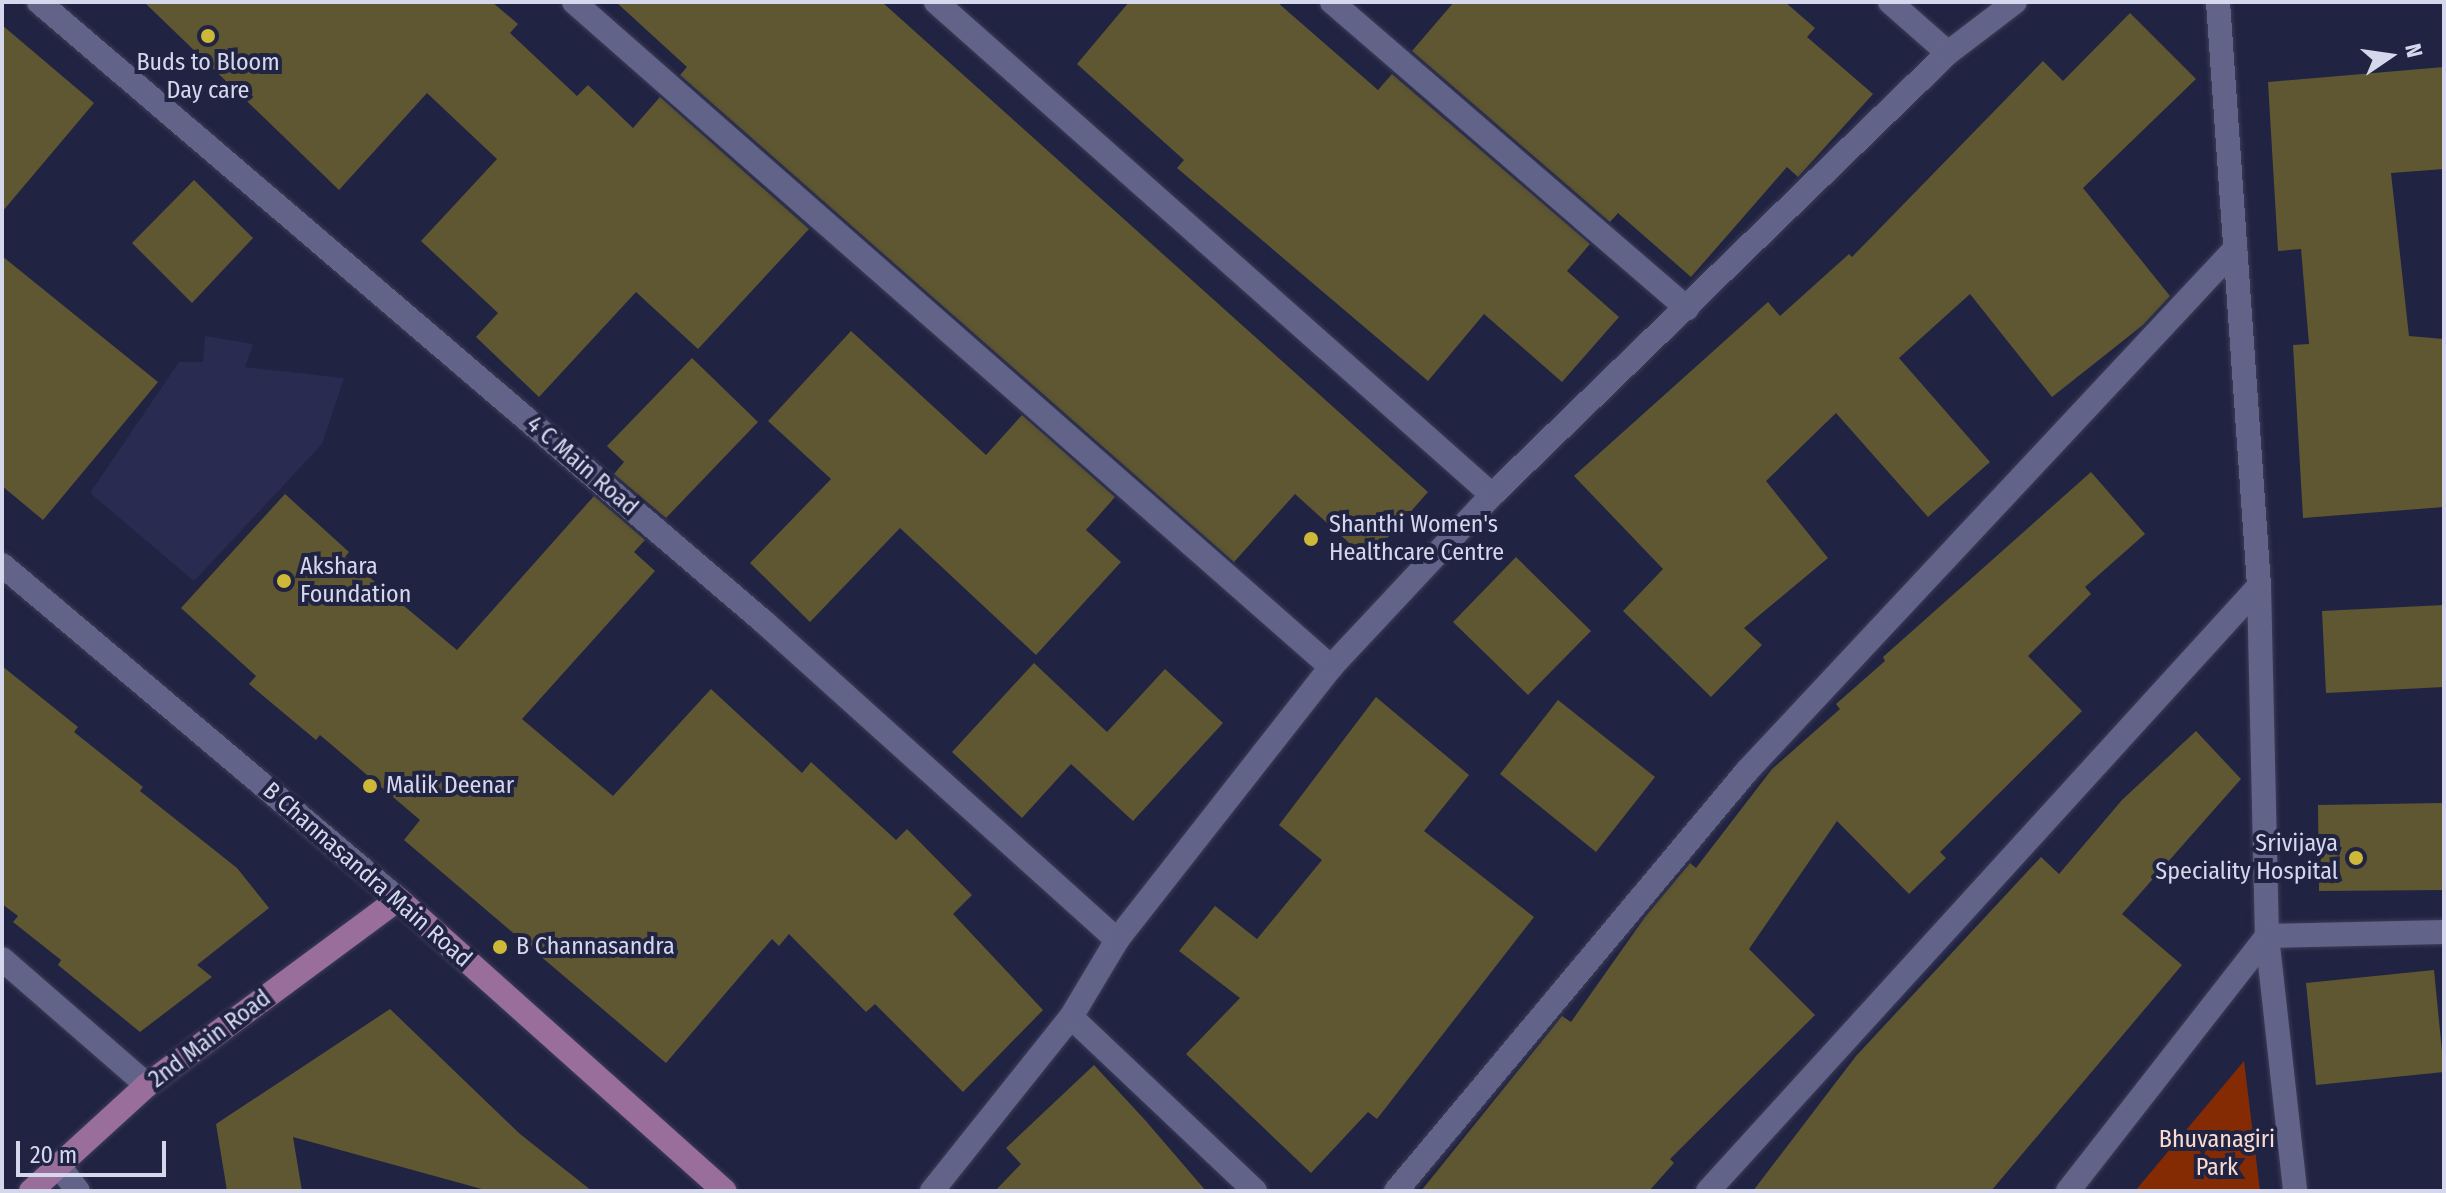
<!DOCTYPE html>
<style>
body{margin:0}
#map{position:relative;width:2446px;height:1193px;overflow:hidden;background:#212342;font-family:"Fira Sans Condensed",sans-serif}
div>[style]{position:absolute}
.built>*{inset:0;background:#292b50}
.green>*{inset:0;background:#842b03}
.building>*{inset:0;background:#5e5731}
.roads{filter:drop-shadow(0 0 2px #3c3c57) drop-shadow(0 0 2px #3c3c57)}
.minor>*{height:24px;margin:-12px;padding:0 12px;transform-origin:12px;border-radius:12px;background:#616488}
.major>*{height:24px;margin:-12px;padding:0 12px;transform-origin:12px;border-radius:12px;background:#996e9b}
.dots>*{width:22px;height:22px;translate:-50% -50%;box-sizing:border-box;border:4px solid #212342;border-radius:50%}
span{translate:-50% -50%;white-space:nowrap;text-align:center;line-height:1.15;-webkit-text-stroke:8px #212342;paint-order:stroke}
.poi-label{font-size:24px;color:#d5d8ed}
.left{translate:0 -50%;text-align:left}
.right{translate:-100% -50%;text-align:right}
.street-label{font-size:24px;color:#d5d8ed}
.park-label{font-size:24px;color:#f9dbd0}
.frame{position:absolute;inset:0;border:4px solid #d5d8ed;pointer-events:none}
.north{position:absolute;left:2350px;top:16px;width:80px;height:80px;-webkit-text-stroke:6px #212342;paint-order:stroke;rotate:77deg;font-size:22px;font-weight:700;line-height:32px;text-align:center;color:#d5d8ed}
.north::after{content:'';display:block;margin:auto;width:28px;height:36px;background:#d5d8ed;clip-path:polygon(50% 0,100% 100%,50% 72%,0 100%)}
.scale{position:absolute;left:16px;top:1141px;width:150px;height:36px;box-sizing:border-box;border:4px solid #d5d8ed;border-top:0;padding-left:10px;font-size:24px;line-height:28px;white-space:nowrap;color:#d5d8ed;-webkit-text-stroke:6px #212342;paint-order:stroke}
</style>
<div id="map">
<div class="built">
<i style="clip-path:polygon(205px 336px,253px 344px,245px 367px,344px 378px,322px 444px,194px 581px,90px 493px,179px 362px,203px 362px)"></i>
</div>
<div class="green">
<i style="clip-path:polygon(2244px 1061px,2260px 1191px,2135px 1191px)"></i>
</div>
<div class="building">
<i style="clip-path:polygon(144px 2px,492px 2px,518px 24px,510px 33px,577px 96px,588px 85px,633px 128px,660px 97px,809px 229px,698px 349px,636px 292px,539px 397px,476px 337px,498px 313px,421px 241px,497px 159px,427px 93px,339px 190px)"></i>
<i style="clip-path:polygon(616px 2px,882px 2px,1428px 492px,1368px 560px,1295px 494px,1234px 562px,680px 75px,687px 67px)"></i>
<i style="clip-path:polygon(1129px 2px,1277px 2px,1378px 90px,1392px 74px,1590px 244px,1567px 271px,1619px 317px,1562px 382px,1484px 314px,1428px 381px,1177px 168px,1184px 160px,1077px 64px)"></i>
<i style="clip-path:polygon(1454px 2px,1785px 2px,1815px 28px,1807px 37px,1873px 94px,1798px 177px,1787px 167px,1691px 277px,1618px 213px,1610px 222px,1412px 51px)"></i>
<i style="clip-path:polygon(2130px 13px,2196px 79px,2083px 188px,2170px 296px,2143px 325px,2052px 397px,1970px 294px,1899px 358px,1990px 462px,1928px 517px,1836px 413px,1766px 481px,1828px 558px,1744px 628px,1762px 645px,1711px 697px,1623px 611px,1663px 569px,1574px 476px,1768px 302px,1780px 316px,1849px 254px,1852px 257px,2043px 61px,2063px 81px)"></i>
<i style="clip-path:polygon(2px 25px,94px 103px,2px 212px)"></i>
<i style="clip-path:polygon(2444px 67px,2444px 169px,2391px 173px,2409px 336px,2444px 339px,2444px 507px,2303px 518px,2293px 345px,2309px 344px,2301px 249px,2278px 251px,2268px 82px)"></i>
<i style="clip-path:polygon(194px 180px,253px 238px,192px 303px,132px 243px)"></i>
<i style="clip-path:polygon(2px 256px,158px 382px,43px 520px,2px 486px)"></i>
<i style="clip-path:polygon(851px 331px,986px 455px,1022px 415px,1115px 497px,1086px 530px,1121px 562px,1036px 655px,900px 528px,810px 622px,750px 563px,831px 479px,768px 421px)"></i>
<i style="clip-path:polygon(692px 358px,758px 422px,666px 518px,614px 474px,624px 462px,607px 446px)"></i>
<i style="clip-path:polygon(2091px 472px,2145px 534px,2085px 587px,2091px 594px,2028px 656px,2082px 711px,1940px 852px,1946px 858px,1909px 894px,1837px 821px,1749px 949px,1815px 1015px,1670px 1159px,1674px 1163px,1649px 1191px,1421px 1191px,1562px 1016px,1571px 1022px,1645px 917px,1690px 863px,1696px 868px,1772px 769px,1840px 709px,1836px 704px,1885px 661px,1883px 657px)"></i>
<i style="clip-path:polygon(285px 494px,349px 552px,345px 557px,457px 650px,594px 496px,645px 540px,634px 552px,655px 571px,522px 719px,613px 796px,711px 689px,802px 773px,811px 762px,896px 840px,907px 829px,972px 895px,953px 914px,1043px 1010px,963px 1092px,875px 1004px,866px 1012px,789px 934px,779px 946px,772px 939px,666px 1063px,404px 840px,420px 820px,320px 735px,316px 740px,249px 684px,256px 676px,181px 608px)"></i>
<i style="clip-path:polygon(1516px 557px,1591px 631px,1528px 695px,1453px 622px)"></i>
<i style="clip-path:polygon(2444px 605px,2444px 687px,2326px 693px,2322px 611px)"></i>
<i style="clip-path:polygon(1034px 663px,1107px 732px,1165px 669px,1223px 723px,1133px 821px,1071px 764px,1022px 818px,952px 752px)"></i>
<i style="clip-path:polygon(2px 666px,78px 727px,74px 732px,143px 787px,140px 791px,237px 868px,269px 908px,197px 965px,212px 977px,140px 1032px,58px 965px,61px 960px,13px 922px,18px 916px,2px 904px)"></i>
<i style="clip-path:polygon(1376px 697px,1469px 775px,1424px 831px,1534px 917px,1377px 1119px,1368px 1112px,1311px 1173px,1186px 1054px,1240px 998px,1179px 951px,1215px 906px,1257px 939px,1322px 860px,1279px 825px)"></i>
<i style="clip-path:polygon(1558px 700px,1655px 777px,1596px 852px,1500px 774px)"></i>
<i style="clip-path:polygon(2196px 731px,2241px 779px,2122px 914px,2182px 965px,1991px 1191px,1753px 1191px,1856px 1056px,2041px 857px,2059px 874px,2122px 800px)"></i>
<i style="clip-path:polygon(2443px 803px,2444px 890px,2319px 891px,2318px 805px)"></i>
<i style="clip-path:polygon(2434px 970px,2444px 1072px,2316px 1085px,2306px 983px)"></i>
<i style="clip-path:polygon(390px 1009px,520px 1134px,592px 1191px,489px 1191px,293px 1137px,302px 1191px,227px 1191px,216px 1124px)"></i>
<i style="clip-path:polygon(1094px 1065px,1145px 1120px,1206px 1191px,995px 1191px,1021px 1164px,1006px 1148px)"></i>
</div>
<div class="roads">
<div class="minor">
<i style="left:39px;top:2px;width:954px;rotate:40.54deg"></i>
<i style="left:764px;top:622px;width:475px;rotate:42deg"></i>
<i style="left:574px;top:2px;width:1008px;rotate:41.3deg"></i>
<i style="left:936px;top:2px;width:743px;rotate:41.56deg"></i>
<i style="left:1332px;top:2px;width:469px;rotate:40.8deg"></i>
<i style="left:1890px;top:2px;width:77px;rotate:41.3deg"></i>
<i style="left:2218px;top:2px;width:585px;rotate:85.98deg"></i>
<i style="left:2259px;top:586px;width:350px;rotate:88.7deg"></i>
<i style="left:2267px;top:936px;width:257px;rotate:83.7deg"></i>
<i style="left:2px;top:565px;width:518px;rotate:40.15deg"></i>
<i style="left:2px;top:959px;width:192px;rotate:41deg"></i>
<i style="left:1071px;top:1017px;width:253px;rotate:43.4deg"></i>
<i style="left:59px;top:1166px;width:31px;rotate:53deg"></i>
<i style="left:932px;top:1191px;width:223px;rotate:-51.4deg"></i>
<i style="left:1071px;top:1017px;width:90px;rotate:-59.1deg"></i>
<i style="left:1117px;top:940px;width:347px;rotate:-51.9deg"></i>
<i style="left:1331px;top:667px;width:236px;rotate:-46.9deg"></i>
<i style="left:1492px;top:495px;width:635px;rotate:-44.11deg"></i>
<i style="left:1948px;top:53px;width:84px;rotate:-37.3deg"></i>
<i style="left:1396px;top:1191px;width:547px;rotate:-50.11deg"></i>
<i style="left:1747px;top:771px;width:715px;rotate:-46.93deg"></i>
<i style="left:1708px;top:1191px;width:818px;rotate:-47.67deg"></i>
<i style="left:2068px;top:1191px;width:323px;rotate:-52deg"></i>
<i style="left:2267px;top:936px;width:177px;rotate:-1.3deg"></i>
</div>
<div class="major">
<i style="left:31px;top:1191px;width:157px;rotate:-42.4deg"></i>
<i style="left:147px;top:1085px;width:312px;rotate:-36.5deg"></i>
<i style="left:398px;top:899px;width:438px;rotate:41.8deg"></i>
</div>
</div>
<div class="dots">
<i style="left:208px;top:36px;background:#ceb838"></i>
<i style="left:1311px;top:539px;background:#ceb838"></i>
<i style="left:284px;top:581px;background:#ceb838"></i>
<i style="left:370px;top:786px;background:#ceb838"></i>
<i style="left:2356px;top:858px;background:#ceb838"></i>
<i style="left:500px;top:947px;background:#ceb838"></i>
</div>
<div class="poi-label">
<span style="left:208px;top:77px">Buds to Bloom<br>Day care</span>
<span class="left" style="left:1329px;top:539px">Shanthi Women's<br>Healthcare Centre</span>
<span class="left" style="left:300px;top:581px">Akshara<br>Foundation</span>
<span class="left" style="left:386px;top:786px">Malik Deenar</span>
<span class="right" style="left:2338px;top:858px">Srivijaya<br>Speciality Hospital</span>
<span class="left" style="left:516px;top:947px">B Channasandra</span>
</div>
<div class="street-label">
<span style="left:582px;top:466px;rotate:41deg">4 C Main Road</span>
<span style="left:367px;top:875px;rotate:41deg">B Channasandra Main Road</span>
<span style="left:210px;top:1039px;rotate:-37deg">2nd Main Road</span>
</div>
<div class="park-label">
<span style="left:2217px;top:1154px">Bhuvanagiri<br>Park</span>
</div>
<div class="frame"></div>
<div class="north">N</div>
<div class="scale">20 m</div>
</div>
